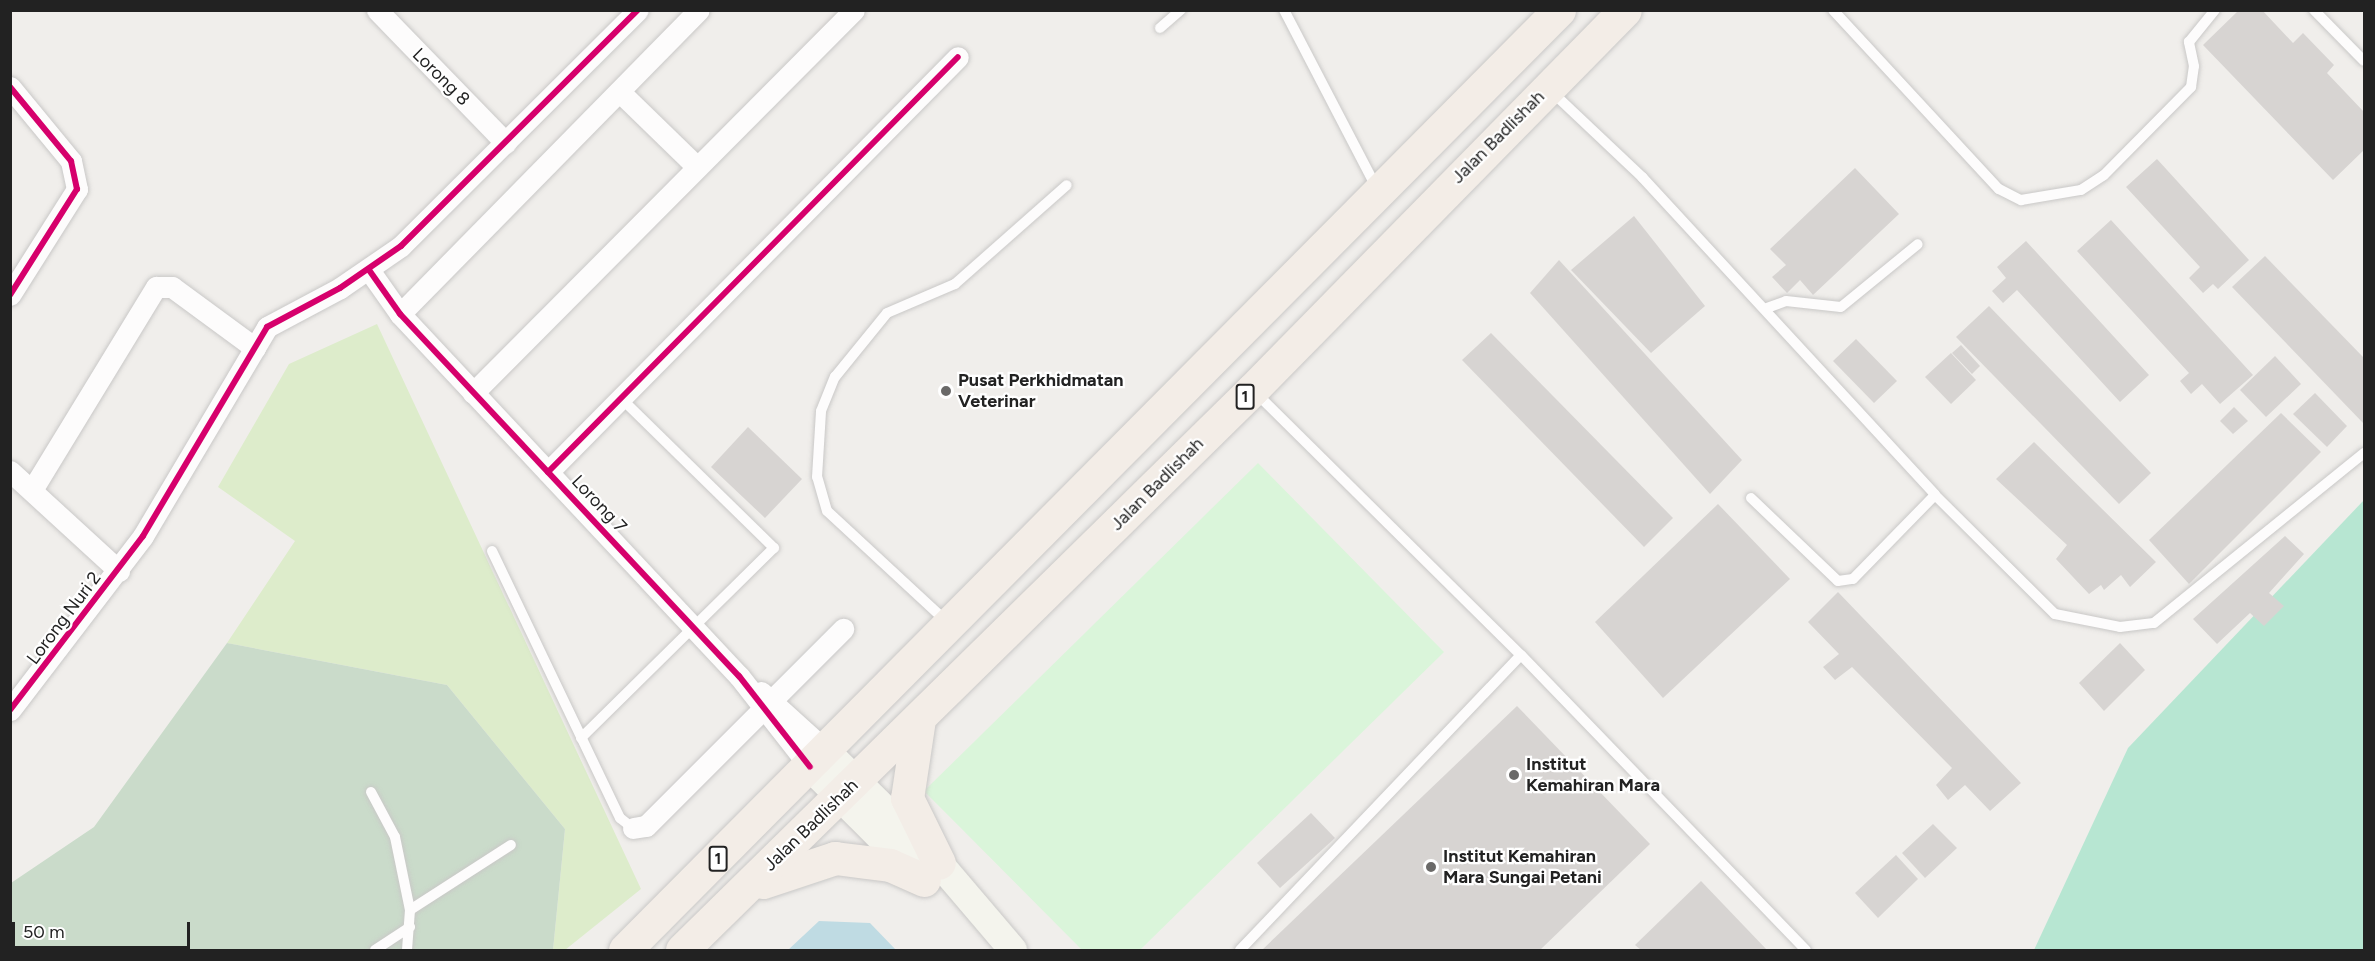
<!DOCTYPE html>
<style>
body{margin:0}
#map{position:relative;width:2375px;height:961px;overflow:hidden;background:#f0eeeb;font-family:Figtree,sans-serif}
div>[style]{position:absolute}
.grass>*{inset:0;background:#ddeccb}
.cemetery>*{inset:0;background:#cadbca}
.park>*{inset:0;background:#daf5da}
.pitch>*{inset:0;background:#b7e6d2}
.water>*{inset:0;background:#bfdbe3}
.building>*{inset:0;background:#d7d4d2}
.roads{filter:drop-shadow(0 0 2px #c9c8c7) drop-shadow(0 0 2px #c9c8c7)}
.lane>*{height:10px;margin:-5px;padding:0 5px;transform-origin:5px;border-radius:5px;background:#fdfcfc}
.street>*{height:21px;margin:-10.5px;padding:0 10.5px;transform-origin:10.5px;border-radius:10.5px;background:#fdfcfc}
.secondary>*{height:28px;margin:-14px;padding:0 14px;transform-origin:14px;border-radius:14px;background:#f4f4ed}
.primary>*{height:33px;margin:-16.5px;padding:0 16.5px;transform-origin:16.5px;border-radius:16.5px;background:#f3ede7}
.cycleway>*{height:6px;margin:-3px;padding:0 3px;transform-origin:3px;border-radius:3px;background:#d6006c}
.dots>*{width:16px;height:16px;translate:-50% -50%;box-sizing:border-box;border:3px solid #fff;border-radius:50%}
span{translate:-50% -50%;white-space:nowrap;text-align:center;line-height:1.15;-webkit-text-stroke:4.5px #fff;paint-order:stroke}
.shield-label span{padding:2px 4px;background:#fff;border:2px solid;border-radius:4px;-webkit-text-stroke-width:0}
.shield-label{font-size:16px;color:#222;font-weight:700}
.street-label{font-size:18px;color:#222}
.poi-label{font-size:18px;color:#222;font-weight:700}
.left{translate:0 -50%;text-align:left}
.frame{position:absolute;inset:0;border:12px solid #222;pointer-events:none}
.scale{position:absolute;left:12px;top:922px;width:178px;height:27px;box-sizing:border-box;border:3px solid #222;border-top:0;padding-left:8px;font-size:18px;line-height:21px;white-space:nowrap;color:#222;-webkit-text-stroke:4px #fff;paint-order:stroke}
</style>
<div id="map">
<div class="grass">
<i style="clip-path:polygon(377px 324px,641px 889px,565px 950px,553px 950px,565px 829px,447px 685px,227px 643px,295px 541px,218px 487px,289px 364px)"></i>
</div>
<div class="cemetery">
<i style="clip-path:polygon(227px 643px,447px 685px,565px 829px,553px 950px,11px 950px,11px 883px,94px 827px)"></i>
</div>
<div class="park">
<i style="clip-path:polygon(1258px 463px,1444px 652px,1140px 950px,1082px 950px,924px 791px)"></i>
</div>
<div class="pitch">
<i style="clip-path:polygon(2364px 500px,2364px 950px,2034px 950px,2128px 748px)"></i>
</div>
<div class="water">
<i style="clip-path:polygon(819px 921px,870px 923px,896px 950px,788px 950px)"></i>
</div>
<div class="building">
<i style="clip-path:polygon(2239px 10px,2262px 10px,2293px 43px,2303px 33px,2334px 65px,2327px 73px,2364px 112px,2364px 150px,2333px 180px,2203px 45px)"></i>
<i style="clip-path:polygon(2157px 159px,2249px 260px,2218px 289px,2213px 284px,2203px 293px,2189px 278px,2200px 267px,2126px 187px)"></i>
<i style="clip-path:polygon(1855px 168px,1899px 214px,1813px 295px,1800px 280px,1787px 293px,1772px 277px,1786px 265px,1770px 249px)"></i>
<i style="clip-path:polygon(1634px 216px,1705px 306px,1651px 353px,1571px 270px)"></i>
<i style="clip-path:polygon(2111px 220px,2253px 375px,2220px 404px,2202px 384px,2191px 394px,2180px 381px,2189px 373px,2077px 251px)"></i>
<i style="clip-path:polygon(2026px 241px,2149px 375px,2120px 402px,2017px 290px,2003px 303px,1992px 291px,2006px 278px,1997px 267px)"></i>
<i style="clip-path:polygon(2265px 256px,2364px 358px,2364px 424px,2232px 287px)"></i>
<i style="clip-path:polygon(1559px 260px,1742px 460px,1710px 494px,1530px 293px)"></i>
<i style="clip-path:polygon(1989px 306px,2151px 473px,2119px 504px,1956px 337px)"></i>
<i style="clip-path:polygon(1491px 333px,1673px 518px,1644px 547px,1462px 360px)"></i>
<i style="clip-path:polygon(1856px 339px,1897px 381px,1874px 403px,1833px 361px)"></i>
<i style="clip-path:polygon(1961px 345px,1980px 366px,1972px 374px,1952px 353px)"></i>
<i style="clip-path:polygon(1951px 353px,1976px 380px,1951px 404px,1925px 377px)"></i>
<i style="clip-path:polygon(2275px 356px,2301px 384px,2266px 417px,2240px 390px)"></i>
<i style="clip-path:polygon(2315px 393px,2347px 426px,2327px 447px,2293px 414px)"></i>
<i style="clip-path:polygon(2234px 407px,2248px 421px,2233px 434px,2220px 421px)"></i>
<i style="clip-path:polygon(2281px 413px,2321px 452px,2189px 584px,2149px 540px)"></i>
<i style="clip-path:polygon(748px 427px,802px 479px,765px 518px,711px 467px)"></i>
<i style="clip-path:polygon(2034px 442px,2156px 562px,2130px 587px,2121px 575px,2104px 590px,2101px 585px,2089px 594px,2056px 559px,2067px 545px,1996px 479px)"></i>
<i style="clip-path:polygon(1718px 504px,1790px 579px,1663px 698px,1595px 622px)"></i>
<i style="clip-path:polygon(2285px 536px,2304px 554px,2269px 593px,2284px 606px,2264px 626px,2250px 613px,2217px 644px,2193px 619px)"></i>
<i style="clip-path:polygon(1838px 592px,2021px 783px,1990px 811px,1965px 785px,1948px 800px,1936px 785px,1952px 768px,1852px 667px,1835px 680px,1823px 667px,1839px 654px,1808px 622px)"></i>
<i style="clip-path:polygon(2120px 643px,2145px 670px,2104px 711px,2079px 683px)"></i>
<i style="clip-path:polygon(1517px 706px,1650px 844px,1540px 950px,1262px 950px)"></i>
<i style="clip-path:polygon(1311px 813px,1335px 838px,1280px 888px,1257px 863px)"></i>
<i style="clip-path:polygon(1933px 824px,1957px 848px,1925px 878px,1902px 853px)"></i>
<i style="clip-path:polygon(1896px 855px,1918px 879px,1878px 918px,1855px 893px)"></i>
<i style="clip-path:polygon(1701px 881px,1767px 950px,1641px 950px,1635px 945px)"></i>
</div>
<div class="roads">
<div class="lane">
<i style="left:1284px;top:10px;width:202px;rotate:62.5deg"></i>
<i style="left:1833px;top:10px;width:244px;rotate:47.2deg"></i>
<i style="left:1999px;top:189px;width:25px;rotate:27deg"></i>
<i style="left:2021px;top:200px;width:61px;rotate:-9.5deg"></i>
<i style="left:2081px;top:190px;width:27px;rotate:-33deg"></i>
<i style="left:2104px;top:175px;width:124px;rotate:-45.3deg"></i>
<i style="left:2191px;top:87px;width:21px;rotate:-82deg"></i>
<i style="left:2194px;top:66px;width:25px;rotate:-102deg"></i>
<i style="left:2189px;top:42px;width:41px;rotate:-50.9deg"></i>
<i style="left:2314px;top:10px;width:71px;rotate:45.6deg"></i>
<i style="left:1160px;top:28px;width:28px;rotate:-41deg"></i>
<i style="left:1550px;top:90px;width:127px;rotate:43.4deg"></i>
<i style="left:1642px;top:177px;width:432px;rotate:47.3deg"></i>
<i style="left:1935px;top:495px;width:169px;rotate:44.8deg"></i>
<i style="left:2055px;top:614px;width:66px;rotate:11.3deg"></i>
<i style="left:2120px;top:627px;width:34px;rotate:-7deg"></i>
<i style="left:2154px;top:623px;width:270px;rotate:-39deg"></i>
<i style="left:1767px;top:308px;width:20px;rotate:-20deg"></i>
<i style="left:1786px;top:301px;width:55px;rotate:6.2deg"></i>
<i style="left:1841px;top:307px;width:99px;rotate:-39.3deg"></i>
<i style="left:1255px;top:392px;width:374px;rotate:44.7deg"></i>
<i style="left:1521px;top:655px;width:410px;rotate:46deg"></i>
<i style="left:1751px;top:498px;width:120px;rotate:43.7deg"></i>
<i style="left:1838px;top:581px;width:15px;rotate:-8deg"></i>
<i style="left:1853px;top:579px;width:117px;rotate:-45.7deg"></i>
<i style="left:492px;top:551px;width:296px;rotate:64.4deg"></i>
<i style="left:620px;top:818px;width:16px;rotate:38deg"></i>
<i style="left:947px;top:622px;width:163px;rotate:-137.2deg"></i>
<i style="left:827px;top:511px;width:35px;rotate:-106deg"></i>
<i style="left:817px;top:477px;width:66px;rotate:-86.5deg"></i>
<i style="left:821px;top:411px;width:37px;rotate:-68deg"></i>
<i style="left:835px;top:377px;width:82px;rotate:-50.9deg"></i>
<i style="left:887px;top:313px;width:74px;rotate:-23.1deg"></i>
<i style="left:955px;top:284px;width:149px;rotate:-41.5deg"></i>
<i style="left:581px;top:738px;width:271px;rotate:-44.6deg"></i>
<i style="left:774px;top:548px;width:214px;rotate:-135.6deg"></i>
<i style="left:371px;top:792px;width:51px;rotate:61.9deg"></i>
<i style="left:395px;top:837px;width:75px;rotate:78.4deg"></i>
<i style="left:410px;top:910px;width:40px;rotate:94.3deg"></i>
<i style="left:410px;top:910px;width:120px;rotate:-32.8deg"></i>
<i style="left:375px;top:950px;width:42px;rotate:-33.3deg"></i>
<i style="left:1240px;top:950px;width:407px;rotate:-46.4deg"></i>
</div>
<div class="street">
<i style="left:377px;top:10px;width:185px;rotate:45.9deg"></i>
<i style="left:10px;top:87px;width:96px;rotate:50.5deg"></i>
<i style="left:71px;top:161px;width:29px;rotate:78deg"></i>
<i style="left:77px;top:189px;width:125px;rotate:122.3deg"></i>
<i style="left:620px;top:92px;width:107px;rotate:44.2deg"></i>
<i style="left:369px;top:270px;width:54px;rotate:54.8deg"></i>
<i style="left:400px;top:314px;width:496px;rotate:46.9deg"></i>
<i style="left:739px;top:676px;width:115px;rotate:52deg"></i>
<i style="left:400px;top:314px;width:426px;rotate:-45.5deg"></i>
<i style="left:473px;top:393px;width:540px;rotate:-45.15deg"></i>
<i style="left:10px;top:471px;width:148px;rotate:42.5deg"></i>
<i style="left:548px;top:472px;width:583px;rotate:-45.35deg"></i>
<i style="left:32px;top:490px;width:238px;rotate:-58.6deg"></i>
<i style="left:156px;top:287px;width:16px"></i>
<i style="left:172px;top:287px;width:103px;rotate:36.3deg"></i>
<i style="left:761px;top:692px;width:88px;rotate:42.2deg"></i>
<i style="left:10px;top:710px;width:219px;rotate:-52.6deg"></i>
<i style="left:143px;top:536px;width:243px;rotate:-59.3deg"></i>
<i style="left:267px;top:327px;width:83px;rotate:-28.1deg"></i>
<i style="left:340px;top:288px;width:74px;rotate:-34.5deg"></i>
<i style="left:401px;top:246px;width:334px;rotate:-44.9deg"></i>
<i style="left:633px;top:828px;width:13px;rotate:-9deg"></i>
<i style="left:646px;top:826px;width:279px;rotate:-45deg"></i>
</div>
<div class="secondary">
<i style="left:826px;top:751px;width:159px;rotate:44.7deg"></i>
<i style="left:939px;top:863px;width:114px;rotate:49.6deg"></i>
<i style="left:810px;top:767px;width:151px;rotate:45deg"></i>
</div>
<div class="primary">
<i style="left:919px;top:719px;width:80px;rotate:98.6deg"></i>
<i style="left:907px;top:798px;width:72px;rotate:63.8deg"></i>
<i style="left:763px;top:882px;width:76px;rotate:-18.4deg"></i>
<i style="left:835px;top:858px;width:55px;rotate:7.3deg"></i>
<i style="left:890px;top:865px;width:37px;rotate:24deg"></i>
<i style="left:625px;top:950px;width:1325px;rotate:-45.18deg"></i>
<i style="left:682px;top:950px;width:799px;rotate:-44.49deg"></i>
<i style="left:1252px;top:390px;width:532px;rotate:-45.53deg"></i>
</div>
</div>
<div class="cycleway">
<i style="left:10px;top:87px;width:96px;rotate:50.5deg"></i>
<i style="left:71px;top:161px;width:29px;rotate:78deg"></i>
<i style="left:77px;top:189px;width:125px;rotate:122.3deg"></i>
<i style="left:369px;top:270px;width:54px;rotate:54.8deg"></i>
<i style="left:400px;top:314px;width:496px;rotate:46.9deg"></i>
<i style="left:739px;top:676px;width:115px;rotate:52deg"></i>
<i style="left:548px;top:472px;width:583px;rotate:-45.35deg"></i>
<i style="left:10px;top:710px;width:219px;rotate:-52.6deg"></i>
<i style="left:143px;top:536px;width:243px;rotate:-59.3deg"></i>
<i style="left:267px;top:327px;width:83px;rotate:-28.1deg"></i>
<i style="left:340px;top:288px;width:74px;rotate:-34.5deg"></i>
<i style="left:401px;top:246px;width:334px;rotate:-44.9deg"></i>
</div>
<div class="dots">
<i style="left:946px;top:391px;background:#6a6968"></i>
<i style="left:1514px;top:775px;background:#6a6968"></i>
<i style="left:1431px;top:867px;background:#6a6968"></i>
</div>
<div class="shield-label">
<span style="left:1245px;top:397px">1</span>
<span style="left:718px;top:859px">1</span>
</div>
<div class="street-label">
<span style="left:441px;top:77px;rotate:45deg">Lorong 8</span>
<span style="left:1498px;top:137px;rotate:-45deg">Jalan Badlishah</span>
<span style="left:1157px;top:484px;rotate:-45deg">Jalan Badlishah</span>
<span style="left:599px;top:504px;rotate:47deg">Lorong 7</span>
<span style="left:64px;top:618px;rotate:-53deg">Lorong Nuri 2</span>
<span style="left:811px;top:825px;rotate:-44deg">Jalan Badlishah</span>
</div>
<div class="poi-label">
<span class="left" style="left:958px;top:391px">Pusat Perkhidmatan<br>Veterinar</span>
<span class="left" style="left:1526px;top:775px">Institut<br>Kemahiran Mara</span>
<span class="left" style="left:1443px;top:867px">Institut Kemahiran<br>Mara Sungai Petani</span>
</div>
<div class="frame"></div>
<div class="scale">50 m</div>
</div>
